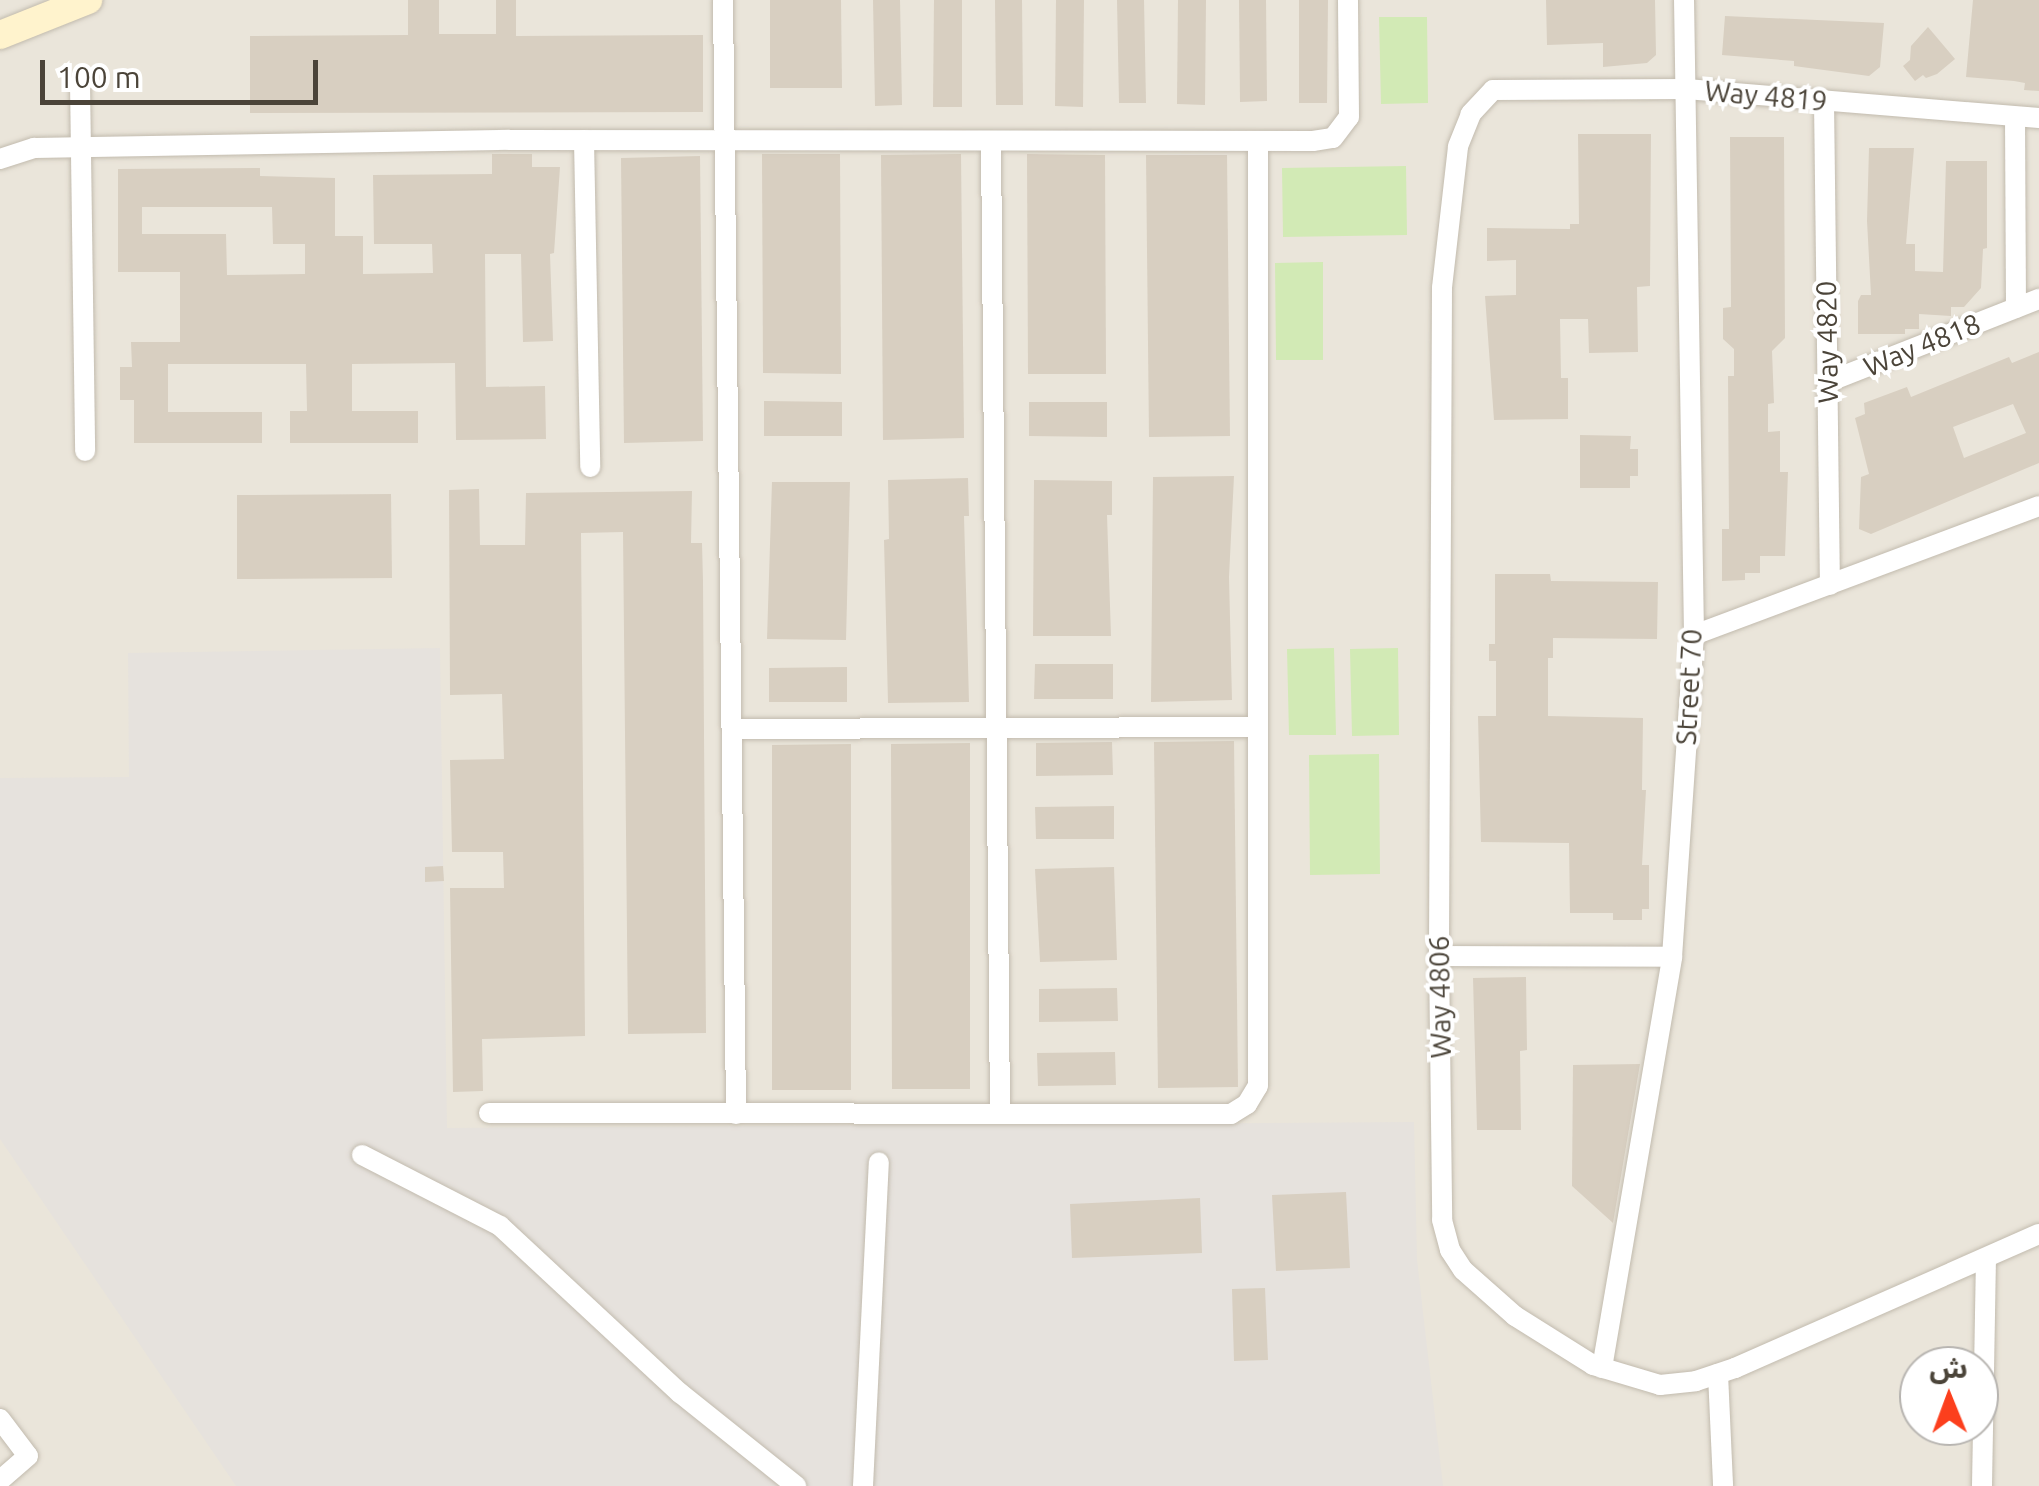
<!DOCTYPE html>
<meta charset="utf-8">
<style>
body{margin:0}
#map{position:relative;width:2039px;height:1486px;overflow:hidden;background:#f6f3ec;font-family:Ubuntu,"Noto Sans Arabic",sans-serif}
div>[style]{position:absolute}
.residential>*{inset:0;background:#eae5da}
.industrial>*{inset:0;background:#e6e2dd}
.green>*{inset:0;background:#d2eab5}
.building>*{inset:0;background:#d8cfc1}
.roads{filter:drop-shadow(0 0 2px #c2bbae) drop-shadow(0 0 2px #c2bbae)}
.street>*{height:20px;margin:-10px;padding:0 10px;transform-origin:10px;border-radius:10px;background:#fff}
.secondary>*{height:28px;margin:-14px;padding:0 14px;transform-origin:14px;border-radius:14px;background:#fff3cd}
span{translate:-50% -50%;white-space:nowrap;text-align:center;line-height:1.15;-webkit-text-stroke:8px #fff;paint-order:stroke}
.street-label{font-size:28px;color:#4b4439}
.north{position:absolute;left:1899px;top:1346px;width:100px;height:100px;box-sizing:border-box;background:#fff;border:2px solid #b7b4b0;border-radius:50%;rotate:359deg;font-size:28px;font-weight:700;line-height:40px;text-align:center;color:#4b4439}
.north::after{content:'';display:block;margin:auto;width:35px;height:45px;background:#fc3f1d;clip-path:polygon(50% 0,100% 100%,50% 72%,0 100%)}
.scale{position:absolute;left:40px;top:60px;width:278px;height:45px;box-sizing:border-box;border:5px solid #4b4439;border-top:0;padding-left:12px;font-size:30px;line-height:35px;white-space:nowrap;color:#4b4439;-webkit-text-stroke:8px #fff;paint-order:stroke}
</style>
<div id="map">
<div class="residential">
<i style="clip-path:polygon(evenodd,0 0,2039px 0,2039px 1486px,0 1486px,0 0,1919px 1366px,1979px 1366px,1979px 1426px,1919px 1426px,1919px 1366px)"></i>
</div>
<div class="industrial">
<i style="clip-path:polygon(440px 648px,447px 1128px,1414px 1122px,1417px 1260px,1443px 1486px,236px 1486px,0 1139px,0 778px,129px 777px,128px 653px)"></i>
</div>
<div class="green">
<i style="clip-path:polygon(1379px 17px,1427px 17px,1428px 103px,1381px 104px)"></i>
<i style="clip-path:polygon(1406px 166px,1407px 235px,1283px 237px,1282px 168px)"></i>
<i style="clip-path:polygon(1323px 262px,1323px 360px,1276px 360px,1275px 263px)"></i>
<i style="clip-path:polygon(1334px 648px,1336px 735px,1289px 735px,1287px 649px)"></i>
<i style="clip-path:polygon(1398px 648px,1399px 735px,1352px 736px,1350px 649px)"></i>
<i style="clip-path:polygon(1379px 754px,1380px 874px,1310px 875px,1309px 755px)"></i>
</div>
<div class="building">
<i style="clip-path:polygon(408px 0,439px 0,439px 34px,496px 34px,496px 0,516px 0,516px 36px,703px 35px,703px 112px,250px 113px,250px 36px,408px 35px)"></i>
<i style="clip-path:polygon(770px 0,841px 0,842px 88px,770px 88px)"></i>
<i style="clip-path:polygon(873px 0,900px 0,902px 105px,875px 106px)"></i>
<i style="clip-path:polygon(934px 0,962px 0,962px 107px,933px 107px)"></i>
<i style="clip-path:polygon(995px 0,1022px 0,1023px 105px,996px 105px)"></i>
<i style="clip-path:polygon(1056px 0,1084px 0,1083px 107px,1055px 106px)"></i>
<i style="clip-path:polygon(1117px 0,1144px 0,1146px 103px,1119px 103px)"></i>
<i style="clip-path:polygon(1178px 0,1206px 0,1205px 105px,1177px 104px)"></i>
<i style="clip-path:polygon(1239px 0,1266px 0,1267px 101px,1240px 102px)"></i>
<i style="clip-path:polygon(1299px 0,1328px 0,1327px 103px,1299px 103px)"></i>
<i style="clip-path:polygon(1546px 0,1655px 0,1656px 55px,1647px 63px,1603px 67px,1603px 43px,1547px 45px)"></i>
<i style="clip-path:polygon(1973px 0,2039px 0,2039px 91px,2024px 90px,2025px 83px,2014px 81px,1966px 77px)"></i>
<i style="clip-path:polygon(1725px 16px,1884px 23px,1880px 67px,1869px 76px,1794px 66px,1794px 61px,1722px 55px)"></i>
<i style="clip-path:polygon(1928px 27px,1955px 59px,1937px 74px,1926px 78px,1923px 75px,1915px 81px,1903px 66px,1910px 60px,1911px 46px)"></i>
<i style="clip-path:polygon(1578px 134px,1651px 134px,1650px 286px,1637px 287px,1638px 352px,1589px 353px,1588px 319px,1560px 319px,1561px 378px,1568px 378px,1568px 419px,1494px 420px,1485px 296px,1516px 295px,1516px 260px,1487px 261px,1487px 228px,1570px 229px,1570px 224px,1579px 224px)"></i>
<i style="clip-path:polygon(1730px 137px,1784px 137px,1785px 338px,1772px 351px,1774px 403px,1768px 404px,1768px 432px,1780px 431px,1780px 472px,1788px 472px,1785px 556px,1760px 556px,1760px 573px,1745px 573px,1745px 580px,1722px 581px,1722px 529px,1729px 529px,1728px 376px,1734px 376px,1734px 349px,1723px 339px,1723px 308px,1731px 307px)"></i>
<i style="clip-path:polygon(1869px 148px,1914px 148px,1906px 244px,1915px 244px,1915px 271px,1943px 272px,1946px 161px,1987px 161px,1987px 248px,1983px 249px,1981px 288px,1964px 307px,1951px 307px,1951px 316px,1919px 314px,1919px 329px,1905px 329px,1905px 334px,1858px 334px,1858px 301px,1861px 295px,1871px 295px,1867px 221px)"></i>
<i style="clip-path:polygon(evenodd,492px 154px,532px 154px,532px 167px,560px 167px,554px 253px,550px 254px,553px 341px,523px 342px,521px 254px,485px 254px,486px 387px,545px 386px,546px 439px,456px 440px,455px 363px,352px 364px,352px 411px,418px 411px,418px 443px,290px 443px,290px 411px,307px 411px,306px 364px,168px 364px,168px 412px,262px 412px,262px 443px,134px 443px,134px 400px,120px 400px,120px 367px,132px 367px,131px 342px,180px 342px,180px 272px,118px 272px,118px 169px,260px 168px,260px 176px,335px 178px,335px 236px,363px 236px,363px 274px,433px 273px,432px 244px,374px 244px,373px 175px,492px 174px,492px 154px,142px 207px,272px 207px,273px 244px,305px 244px,305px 274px,227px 275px,226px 234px,142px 234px,142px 207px)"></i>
<i style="clip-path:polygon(762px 154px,840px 154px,841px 374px,763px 373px)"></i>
<i style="clip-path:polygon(961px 154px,964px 438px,883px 440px,881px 155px)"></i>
<i style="clip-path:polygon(1027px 154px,1105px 155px,1106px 374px,1028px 374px)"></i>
<i style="clip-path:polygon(1146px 155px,1227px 155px,1230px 436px,1149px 437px)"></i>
<i style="clip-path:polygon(700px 156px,703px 441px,624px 443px,621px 158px)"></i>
<i style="clip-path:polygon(evenodd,2039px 352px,2039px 463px,1871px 534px,1859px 529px,1861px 477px,1869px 474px,1855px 418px,1865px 414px,1864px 403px,1907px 387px,1911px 397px,2009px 357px,2012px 363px,2039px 352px,2013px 404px,2026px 433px,1964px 458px,1953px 427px,2013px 404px)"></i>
<i style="clip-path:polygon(764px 401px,842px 402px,842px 436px,764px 436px)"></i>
<i style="clip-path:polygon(1029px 402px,1107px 402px,1107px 437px,1029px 436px)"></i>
<i style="clip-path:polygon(1580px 435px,1631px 436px,1630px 449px,1638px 449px,1638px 476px,1630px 476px,1630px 488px,1580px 488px)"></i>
<i style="clip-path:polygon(1234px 476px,1229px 577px,1232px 700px,1151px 702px,1153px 477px)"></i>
<i style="clip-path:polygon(968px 478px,969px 516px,964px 516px,969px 702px,888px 703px,884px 540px,889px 539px,888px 480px)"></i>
<i style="clip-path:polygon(1034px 480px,1112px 481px,1112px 515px,1107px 515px,1111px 636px,1033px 636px)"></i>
<i style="clip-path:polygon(772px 482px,850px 482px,846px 640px,767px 639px)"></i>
<i style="clip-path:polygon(479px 489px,480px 545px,525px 545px,526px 493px,692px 491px,691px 543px,702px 543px,703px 581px,706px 1033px,628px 1034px,623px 532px,581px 533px,585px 1036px,482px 1039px,483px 1091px,453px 1092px,450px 888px,504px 888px,503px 852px,452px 852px,450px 760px,504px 759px,502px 694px,450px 695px,449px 490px)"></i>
<i style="clip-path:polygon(391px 494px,392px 578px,237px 579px,237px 495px)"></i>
<i style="clip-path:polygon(1495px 574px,1550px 574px,1551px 581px,1658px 582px,1657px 639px,1553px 638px,1553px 658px,1548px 658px,1548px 716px,1643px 718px,1642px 790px,1646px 790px,1642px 865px,1649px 865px,1649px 909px,1642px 909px,1642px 920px,1613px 920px,1613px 913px,1570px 913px,1569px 843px,1481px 842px,1478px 716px,1496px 716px,1496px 661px,1489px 661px,1489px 644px,1495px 644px)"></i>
<i style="clip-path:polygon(1035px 664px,1113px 664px,1113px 699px,1034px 699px)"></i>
<i style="clip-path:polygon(847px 667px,847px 702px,769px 702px,769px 668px)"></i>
<i style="clip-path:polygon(1234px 741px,1238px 1087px,1158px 1088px,1154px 742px)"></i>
<i style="clip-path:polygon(1112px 742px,1113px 775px,1036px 776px,1036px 743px)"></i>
<i style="clip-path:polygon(970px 743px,970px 1089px,892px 1089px,891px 744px)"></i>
<i style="clip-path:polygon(851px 744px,851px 1090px,772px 1090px,772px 745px)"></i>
<i style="clip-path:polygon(1114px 806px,1114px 839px,1036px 839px,1035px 807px)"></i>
<i style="clip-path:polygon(443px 866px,444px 881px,425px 882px,425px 867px)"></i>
<i style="clip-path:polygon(1114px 867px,1117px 960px,1040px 962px,1035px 869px)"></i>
<i style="clip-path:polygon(1526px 977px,1527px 1050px,1520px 1051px,1521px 1130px,1477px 1130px,1473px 978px)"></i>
<i style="clip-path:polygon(1117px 988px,1118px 1021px,1039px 1022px,1039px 989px)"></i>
<i style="clip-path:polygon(1115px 1052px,1116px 1085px,1038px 1086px,1037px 1053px)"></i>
<i style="clip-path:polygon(1640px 1064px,1613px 1223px,1572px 1186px,1573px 1065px)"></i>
<i style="clip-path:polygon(1346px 1192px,1350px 1268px,1276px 1271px,1272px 1195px)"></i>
<i style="clip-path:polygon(1200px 1198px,1202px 1253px,1072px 1258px,1070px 1204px)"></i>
<i style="clip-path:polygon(1265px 1288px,1268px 1360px,1234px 1361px,1232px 1289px)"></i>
</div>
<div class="roads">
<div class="street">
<i style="left:723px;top:0;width:1114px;rotate:89.33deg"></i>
<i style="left:80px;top:82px;width:369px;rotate:89.2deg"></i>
<i style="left:1824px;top:100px;width:485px;rotate:89.3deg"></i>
<i style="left:2015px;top:117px;width:191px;rotate:89.7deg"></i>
<i style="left:2039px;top:118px;width:354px;rotate:-175.3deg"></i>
<i style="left:1686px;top:89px;width:193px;rotate:179.7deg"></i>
<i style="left:1493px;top:90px;width:33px;rotate:133deg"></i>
<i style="left:1471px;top:114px;width:35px;rotate:112deg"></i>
<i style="left:1458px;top:147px;width:142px;rotate:96.5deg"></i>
<i style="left:1442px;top:288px;width:668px;rotate:90.26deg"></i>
<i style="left:1439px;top:956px;width:264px;rotate:89.3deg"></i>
<i style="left:1442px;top:1220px;width:31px;rotate:75deg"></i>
<i style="left:1450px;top:1250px;width:24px;rotate:57deg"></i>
<i style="left:1463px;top:1270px;width:69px;rotate:41.5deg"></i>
<i style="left:1515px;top:1316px;width:92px;rotate:32.1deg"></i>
<i style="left:1593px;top:1365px;width:70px;rotate:16.6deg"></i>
<i style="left:1660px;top:1385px;width:36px;rotate:-6deg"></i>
<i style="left:1696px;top:1381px;width:41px;rotate:-18.4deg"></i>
<i style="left:1735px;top:1368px;width:332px;rotate:-23.8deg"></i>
<i style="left:584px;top:140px;width:327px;rotate:88.9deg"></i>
<i style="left:991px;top:141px;width:973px;rotate:89.47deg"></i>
<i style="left:0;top:159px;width:36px;rotate:-18deg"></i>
<i style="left:34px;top:148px;width:475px;rotate:-1deg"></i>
<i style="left:509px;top:140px;width:804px;rotate:0.07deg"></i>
<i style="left:1313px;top:141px;width:20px;rotate:-9deg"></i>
<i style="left:1333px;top:138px;width:26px;rotate:-53deg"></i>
<i style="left:1349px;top:117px;width:117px;rotate:-90.5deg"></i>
<i style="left:1828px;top:382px;width:227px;rotate:-21.5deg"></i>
<i style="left:1694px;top:635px;width:368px;rotate:-20.5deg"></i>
<i style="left:732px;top:729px;width:526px;rotate:-0.22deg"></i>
<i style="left:1439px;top:956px;width:233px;rotate:0.2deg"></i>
<i style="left:489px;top:1113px;width:742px;rotate:0.08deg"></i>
<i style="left:1231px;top:1114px;width:19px;rotate:-32deg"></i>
<i style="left:1247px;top:1104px;width:21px;rotate:-59deg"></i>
<i style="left:1258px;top:1086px;width:945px;rotate:-90deg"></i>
<i style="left:362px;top:1155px;width:155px;rotate:27.2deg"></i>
<i style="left:500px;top:1226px;width:246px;rotate:42.9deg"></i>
<i style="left:680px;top:1393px;width:149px;rotate:38.7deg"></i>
<i style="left:1602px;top:1368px;width:417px;rotate:-80.3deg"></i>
<i style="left:1672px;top:957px;width:323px;rotate:-86.1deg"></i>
<i style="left:1694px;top:635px;width:635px;rotate:-90.9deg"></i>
<i style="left:1718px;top:1374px;width:112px;rotate:87.4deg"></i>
<i style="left:0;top:1419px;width:46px;rotate:52.9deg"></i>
<i style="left:28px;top:1456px;width:37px;rotate:139deg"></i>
<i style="left:863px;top:1486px;width:324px;rotate:-87.2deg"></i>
<i style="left:1982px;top:1486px;width:226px;rotate:-89deg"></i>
</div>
<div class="secondary">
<i style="left:0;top:35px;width:95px;rotate:-21.7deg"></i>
</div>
</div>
<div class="street-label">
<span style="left:1766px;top:96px;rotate:5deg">Way 4819</span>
<span style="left:1827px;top:342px;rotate:-91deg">Way 4820</span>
<span style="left:1922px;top:345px;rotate:-22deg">Way 4818</span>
<span style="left:1689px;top:687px;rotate:-87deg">Street 70</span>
<span style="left:1440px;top:997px;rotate:-91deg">Way 4806</span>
</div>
<div class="north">ش</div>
<div class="scale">100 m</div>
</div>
